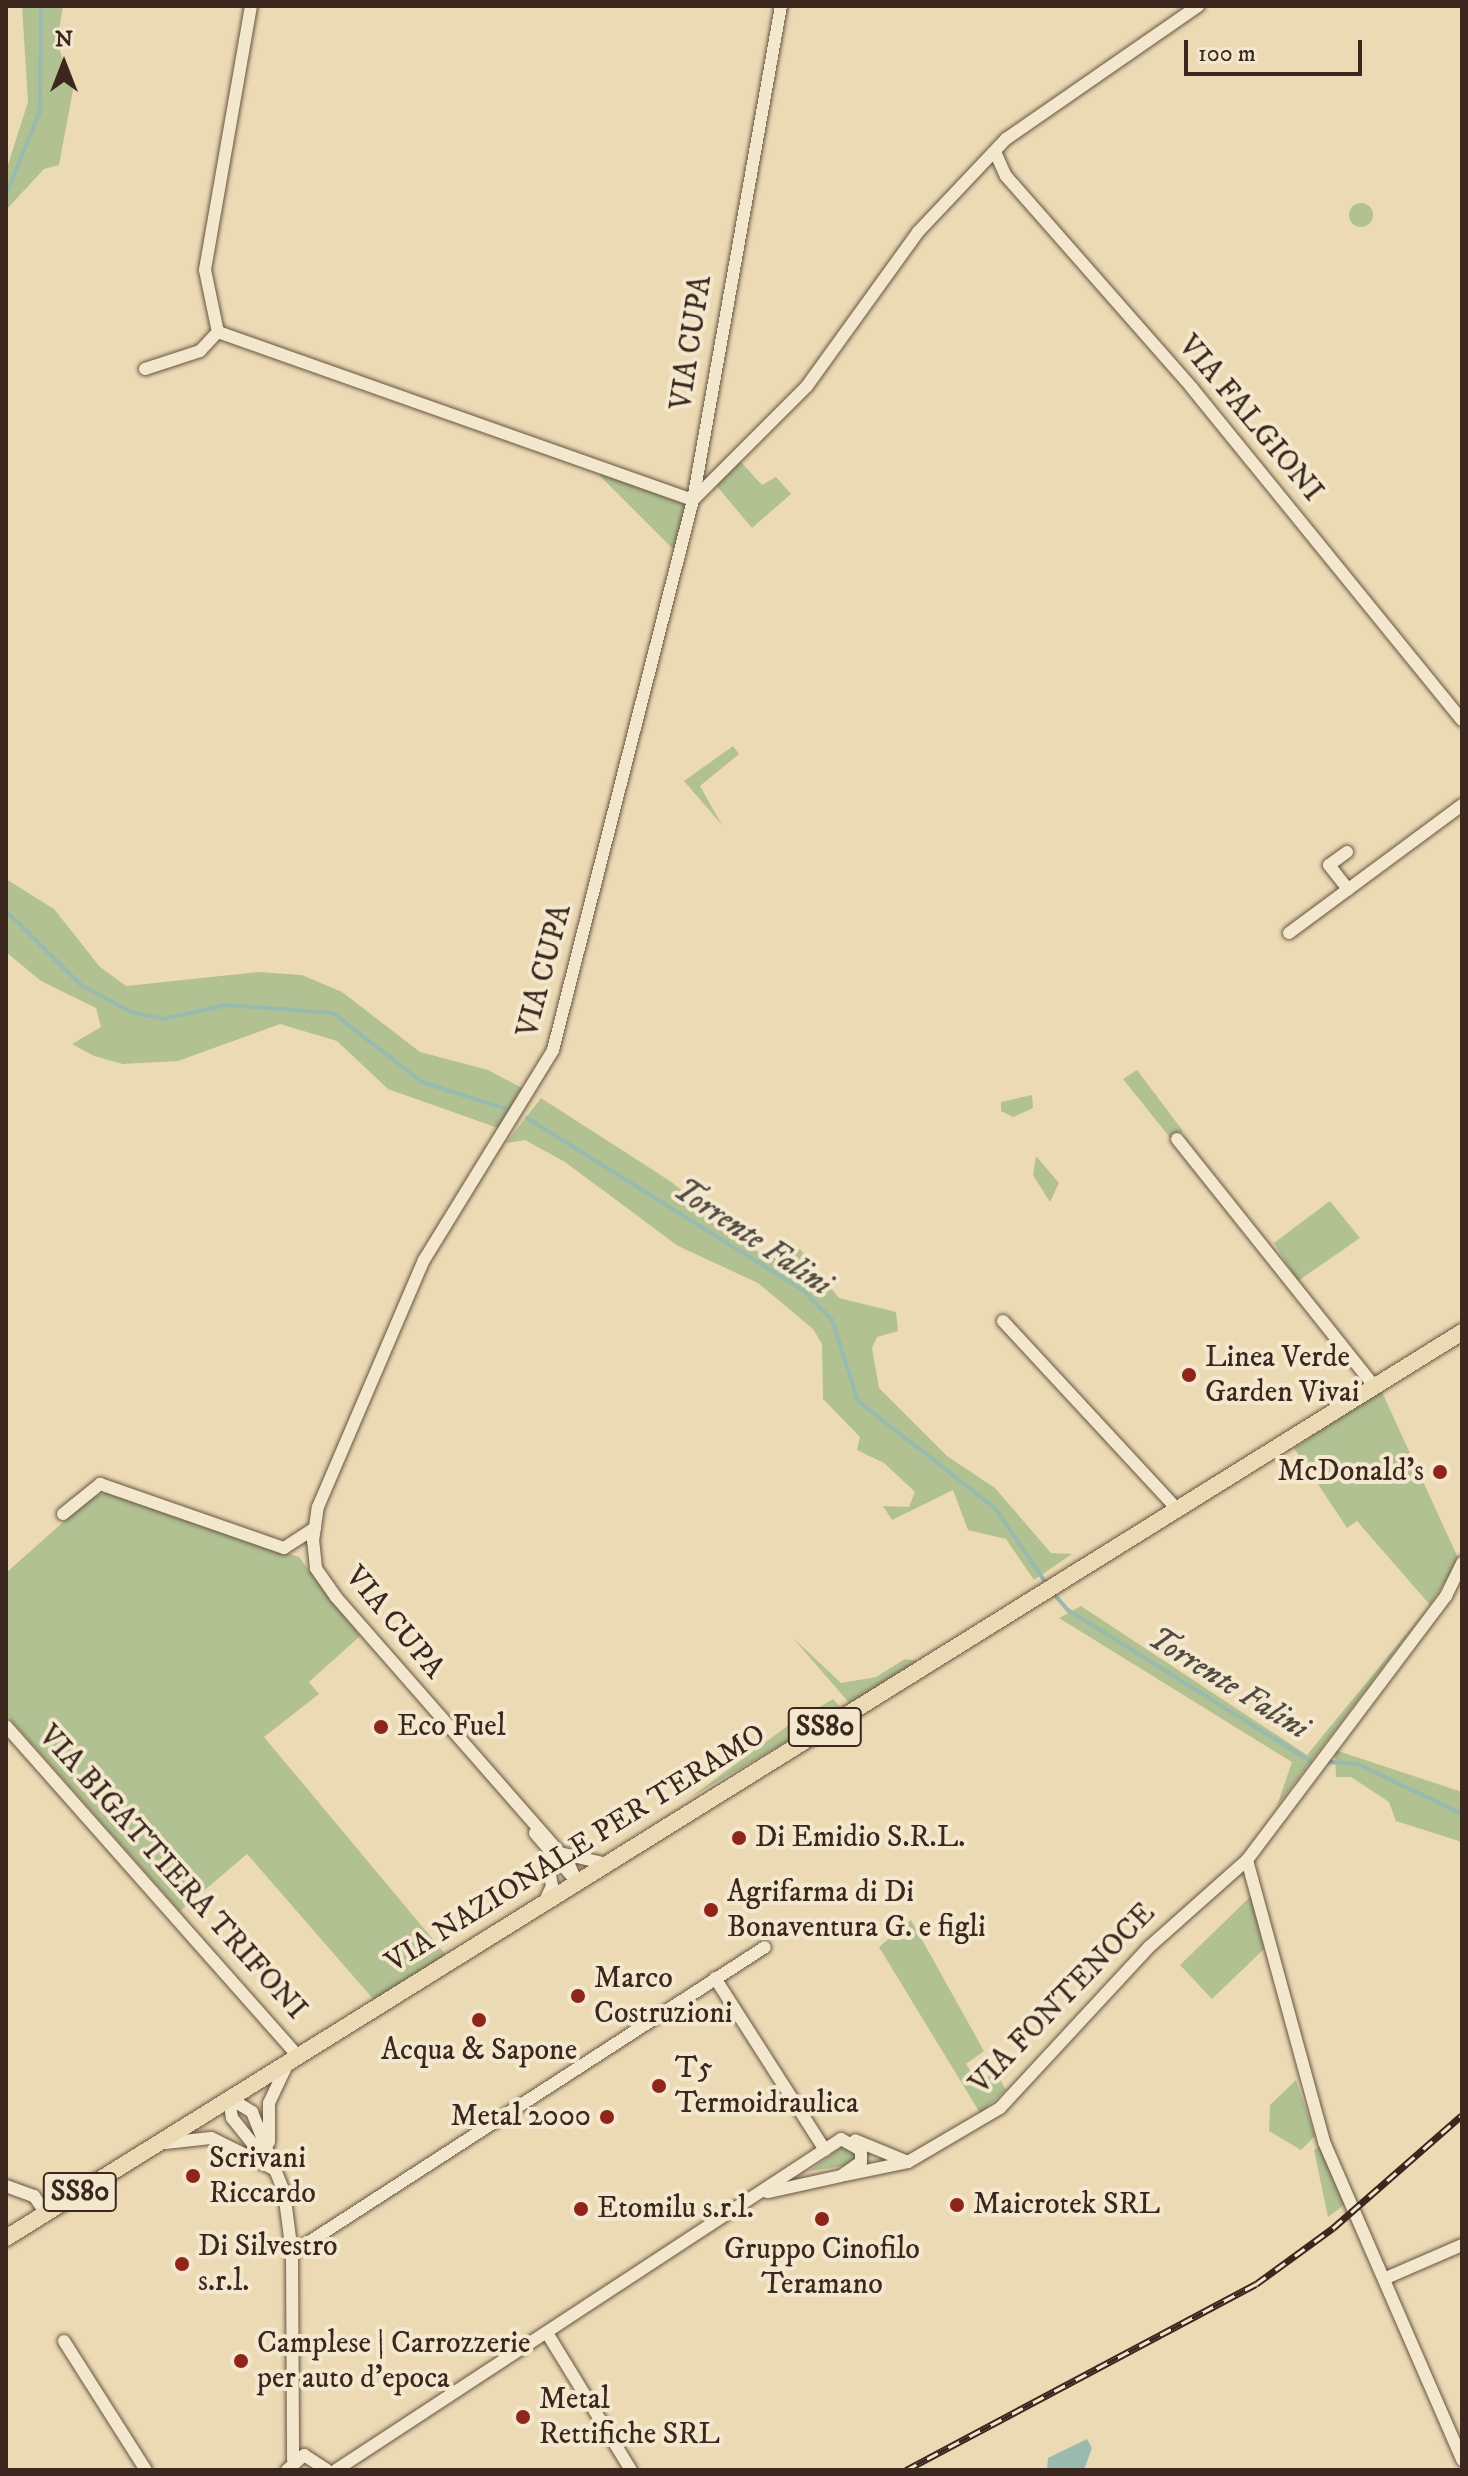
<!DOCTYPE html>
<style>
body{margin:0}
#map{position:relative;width:1468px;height:2476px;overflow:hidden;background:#ecdab4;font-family:"IM FELL DW Pica",serif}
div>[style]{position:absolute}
.green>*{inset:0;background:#b2c191}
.round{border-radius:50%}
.water>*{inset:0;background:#99baaf}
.stream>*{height:4px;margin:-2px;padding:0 2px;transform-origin:2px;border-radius:2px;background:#99baaf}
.roads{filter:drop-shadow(0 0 2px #675444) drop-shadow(0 0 2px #675444)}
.minor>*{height:12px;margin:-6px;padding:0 6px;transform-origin:6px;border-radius:6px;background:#f3e7ce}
.major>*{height:16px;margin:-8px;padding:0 8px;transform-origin:8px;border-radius:8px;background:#ecdab4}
.rail>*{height:7px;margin-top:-3.5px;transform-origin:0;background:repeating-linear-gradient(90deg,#f3e7ce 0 12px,#3b271e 0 24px);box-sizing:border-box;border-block:2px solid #3b271e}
.dots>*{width:22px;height:22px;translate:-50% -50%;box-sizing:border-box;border:4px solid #f3e7ce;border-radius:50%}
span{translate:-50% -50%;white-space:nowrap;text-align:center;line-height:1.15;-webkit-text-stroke:8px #f3e7ce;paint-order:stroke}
.shield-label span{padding:2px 6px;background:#f3e7ce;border:2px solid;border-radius:6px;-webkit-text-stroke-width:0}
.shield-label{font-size:28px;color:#3b271e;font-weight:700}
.street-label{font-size:30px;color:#3b271e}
.poi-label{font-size:30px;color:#3b271e}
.left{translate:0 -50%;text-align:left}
.right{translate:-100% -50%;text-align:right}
.water-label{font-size:32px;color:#524c42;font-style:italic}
.frame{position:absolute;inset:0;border:8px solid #3b271e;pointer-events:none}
.north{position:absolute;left:24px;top:24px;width:80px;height:80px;-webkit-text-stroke:6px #f3e7ce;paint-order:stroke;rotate:0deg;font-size:22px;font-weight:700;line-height:32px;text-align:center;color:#3b271e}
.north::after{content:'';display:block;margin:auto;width:28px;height:36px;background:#3b271e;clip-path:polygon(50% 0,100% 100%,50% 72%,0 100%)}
.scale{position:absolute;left:1184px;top:40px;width:178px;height:36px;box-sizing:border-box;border:4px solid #3b271e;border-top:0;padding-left:10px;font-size:24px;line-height:28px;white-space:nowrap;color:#3b271e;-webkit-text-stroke:6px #f3e7ce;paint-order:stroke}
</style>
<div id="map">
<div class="green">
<i style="clip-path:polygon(22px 6px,63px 6px,57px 42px,73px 90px,59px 165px,44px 169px,6px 210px,6px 171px,28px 102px)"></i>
<i class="round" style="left:1349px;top:203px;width:24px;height:24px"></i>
<i style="clip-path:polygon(739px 460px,762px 485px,776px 477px,791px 494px,752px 528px,715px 484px)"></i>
<i style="clip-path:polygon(598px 469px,687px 501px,675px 551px,601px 477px)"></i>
<i style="clip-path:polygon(733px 746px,739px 754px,700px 786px,722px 825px,684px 781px)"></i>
<i style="clip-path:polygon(6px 879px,54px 909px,100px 967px,126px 986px,258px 972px,302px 975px,342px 992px,420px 1052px,488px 1070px,522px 1088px,498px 1128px,388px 1089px,337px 1041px,280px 1024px,178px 1061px,123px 1064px,94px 1056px,72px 1044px,101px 1027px,96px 1008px,41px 981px,6px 952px)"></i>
<i style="clip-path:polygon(1137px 1070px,1183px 1131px,1172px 1140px,1123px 1079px)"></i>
<i style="clip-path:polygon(1032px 1095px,1033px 1108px,1013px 1117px,1001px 1111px,1001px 1102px)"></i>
<i style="clip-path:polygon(541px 1098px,670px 1181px,761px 1254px,781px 1260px,800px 1249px,839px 1298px,896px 1312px,898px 1331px,877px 1337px,872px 1348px,879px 1388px,947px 1456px,995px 1488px,1051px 1553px,1072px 1554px,1034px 1580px,1006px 1539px,968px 1530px,953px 1490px,892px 1520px,883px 1506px,909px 1507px,915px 1492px,884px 1463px,857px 1450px,860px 1437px,823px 1399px,822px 1344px,813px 1329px,758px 1283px,678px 1246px,565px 1162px,525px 1140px,506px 1143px)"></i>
<i style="clip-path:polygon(1036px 1156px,1059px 1183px,1050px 1202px,1033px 1175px)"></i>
<i style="clip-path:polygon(1330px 1201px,1360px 1238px,1298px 1281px,1274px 1243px)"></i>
<i style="clip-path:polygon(1381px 1390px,1459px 1560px,1430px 1605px,1277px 1806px,1292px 1762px,1059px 1618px,1081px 1606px,1307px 1755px,1430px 1605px,1357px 1521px,1347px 1528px,1294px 1448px)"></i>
<i style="clip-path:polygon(109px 1492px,299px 1557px,360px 1636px,309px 1682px,319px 1694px,264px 1737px,446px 1955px,374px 2000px,247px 1854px,180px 1911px,6px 1714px,6px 1573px,90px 1498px)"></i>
<i style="clip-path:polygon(793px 1638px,841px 1683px,876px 1677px,905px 1659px,918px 1661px,851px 1705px)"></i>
<i style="clip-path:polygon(833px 1699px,842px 1709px,688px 1799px,789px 1725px)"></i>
<i style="clip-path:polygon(1335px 1750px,1462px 1792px,1462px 1842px,1396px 1821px,1389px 1802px,1351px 1777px,1336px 1777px)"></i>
<i style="clip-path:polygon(1252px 1895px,1264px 1949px,1212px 1999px,1180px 1965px)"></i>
<i style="clip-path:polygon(911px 1920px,984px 2051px,966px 2064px,979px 2083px,995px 2071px,1006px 2090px,980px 2113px,879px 1947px)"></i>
<i style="clip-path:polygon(1296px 2080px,1315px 2136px,1301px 2150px,1269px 2131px,1270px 2105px)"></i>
<i style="clip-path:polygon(846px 2144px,858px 2158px,852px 2165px,809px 2171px)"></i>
<i style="clip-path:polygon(1320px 2146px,1345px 2204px,1328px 2217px,1314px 2150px)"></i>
</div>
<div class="water">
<i style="clip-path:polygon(1087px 2439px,1092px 2448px,1084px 2470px,1047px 2470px,1048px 2458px)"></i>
</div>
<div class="stream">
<i style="left:6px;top:195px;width:91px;rotate:-68deg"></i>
<i style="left:40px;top:111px;width:105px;rotate:-89.5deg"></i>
<i style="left:6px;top:911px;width:105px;rotate:44.6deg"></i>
<i style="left:81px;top:985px;width:57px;rotate:28.4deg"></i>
<i style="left:131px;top:1012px;width:33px;rotate:12deg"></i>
<i style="left:163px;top:1019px;width:65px;rotate:-12.5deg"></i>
<i style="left:226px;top:1005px;width:107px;rotate:4.3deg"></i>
<i style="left:333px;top:1013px;width:113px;rotate:37.8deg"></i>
<i style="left:422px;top:1082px;width:91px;rotate:17.8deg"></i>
<i style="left:527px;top:1118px;width:328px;rotate:32deg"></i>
<i style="left:805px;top:1292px;width:39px;rotate:46deg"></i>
<i style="left:832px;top:1320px;width:85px;rotate:72.2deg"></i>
<i style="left:858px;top:1401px;width:174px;rotate:38deg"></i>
<i style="left:995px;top:1508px;width:94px;rotate:55.8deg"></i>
<i style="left:1053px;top:1593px;width:23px;rotate:49deg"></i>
<i style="left:1068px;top:1610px;width:285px;rotate:32deg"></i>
<i style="left:1328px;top:1762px;width:30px;rotate:4deg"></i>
<i style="left:1358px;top:1764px;width:115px;rotate:25.7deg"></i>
</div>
<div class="roads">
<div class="minor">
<i style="left:251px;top:6px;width:268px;rotate:99.9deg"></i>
<i style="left:205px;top:270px;width:63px;rotate:78.2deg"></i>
<i style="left:218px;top:332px;width:504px;rotate:19.48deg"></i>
<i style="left:693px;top:500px;width:161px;rotate:-45deg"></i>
<i style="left:807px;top:386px;width:190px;rotate:-54.2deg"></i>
<i style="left:918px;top:232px;width:128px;rotate:-46.6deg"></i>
<i style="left:1006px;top:139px;width:234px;rotate:-34.7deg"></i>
<i style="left:996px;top:154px;width:24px;rotate:66deg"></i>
<i style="left:1006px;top:176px;width:282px;rotate:48.7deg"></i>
<i style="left:1192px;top:388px;width:428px;rotate:50.9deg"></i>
<i style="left:145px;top:369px;width:58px;rotate:-18.1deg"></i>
<i style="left:200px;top:351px;width:26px;rotate:-47deg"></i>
<i style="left:1347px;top:852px;width:22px;rotate:144deg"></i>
<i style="left:1329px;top:865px;width:31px;rotate:52deg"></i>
<i style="left:1289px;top:933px;width:215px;rotate:-36.5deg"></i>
<i style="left:1177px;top:1139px;width:317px;rotate:51.4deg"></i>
<i style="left:1003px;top:1321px;width:256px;rotate:47.2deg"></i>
<i style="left:63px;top:1514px;width:48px;rotate:-39deg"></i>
<i style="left:100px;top:1484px;width:195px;rotate:19.2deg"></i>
<i style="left:284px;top:1548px;width:37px;rotate:-33deg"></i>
<i style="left:6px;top:1726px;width:441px;rotate:48.5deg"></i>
<i style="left:535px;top:1833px;width:65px;rotate:49.4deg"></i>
<i style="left:564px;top:1854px;width:40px;rotate:13deg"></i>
<i style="left:1247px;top:1860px;width:292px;rotate:74.7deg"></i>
<i style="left:1324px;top:2142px;width:347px;rotate:66.5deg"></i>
<i style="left:577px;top:1882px;width:23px;rotate:-115deg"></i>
<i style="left:567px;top:1861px;width:351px;rotate:-131.2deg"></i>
<i style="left:336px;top:1597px;width:35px;rotate:-125deg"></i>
<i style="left:316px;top:1568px;width:27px;rotate:-96deg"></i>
<i style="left:313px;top:1541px;width:34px;rotate:-82deg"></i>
<i style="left:318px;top:1507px;width:269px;rotate:-66.8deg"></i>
<i style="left:424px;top:1260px;width:246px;rotate:-58.4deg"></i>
<i style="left:553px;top:1050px;width:568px;rotate:-75.72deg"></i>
<i style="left:693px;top:500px;width:502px;rotate:-79.9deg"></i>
<i style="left:545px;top:1901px;width:17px;rotate:-65deg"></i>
<i style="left:552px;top:1886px;width:28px;rotate:-100deg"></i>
<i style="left:715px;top:1978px;width:204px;rotate:57.4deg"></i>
<i style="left:269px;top:2142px;width:39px;rotate:-90deg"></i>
<i style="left:269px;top:2103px;width:42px;rotate:-64.7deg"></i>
<i style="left:165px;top:2143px;width:46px;rotate:-6.2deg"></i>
<i style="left:211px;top:2138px;width:66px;rotate:26.2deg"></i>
<i style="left:908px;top:2162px;width:107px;rotate:-30.4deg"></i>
<i style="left:1000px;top:2108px;width:219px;rotate:-47.2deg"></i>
<i style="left:1149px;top:1947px;width:131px;rotate:-41.6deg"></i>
<i style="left:1247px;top:1860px;width:331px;rotate:-53deg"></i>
<i style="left:1446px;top:1596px;width:37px;rotate:-64deg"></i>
<i style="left:273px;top:2169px;width:65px;rotate:-128.8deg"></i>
<i style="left:232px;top:2118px;width:20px;rotate:-99deg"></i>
<i style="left:229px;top:2098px;width:27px;rotate:31deg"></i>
<i style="left:252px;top:2112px;width:86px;rotate:68.2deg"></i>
<i style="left:284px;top:2192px;width:62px;rotate:82.5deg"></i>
<i style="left:292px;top:2253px;width:207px;rotate:89.7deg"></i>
<i style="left:846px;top:2175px;width:63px;rotate:-11.8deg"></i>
<i style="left:908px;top:2162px;width:57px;rotate:-157.5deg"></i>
<i style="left:6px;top:2186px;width:30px;rotate:20deg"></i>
<i style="left:34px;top:2196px;width:21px;rotate:55deg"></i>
<i style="left:292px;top:2253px;width:563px;rotate:-32.9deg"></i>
<i style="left:1386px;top:2278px;width:83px;rotate:-23.5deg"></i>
<i style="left:547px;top:2333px;width:161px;rotate:58.5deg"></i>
<i style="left:64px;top:2341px;width:153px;rotate:57.6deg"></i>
<i style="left:287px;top:2470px;width:23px;rotate:-41deg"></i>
<i style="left:304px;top:2455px;width:27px;rotate:33deg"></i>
<i style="left:336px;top:2470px;width:604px;rotate:-33.24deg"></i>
<i style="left:841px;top:2139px;width:23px;rotate:29deg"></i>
<i style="left:861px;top:2150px;width:12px;rotate:90deg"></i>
<i style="left:861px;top:2162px;width:24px;rotate:145deg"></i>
<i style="left:841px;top:2176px;width:75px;rotate:167.6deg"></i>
</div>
<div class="major">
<i style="left:6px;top:2238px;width:1715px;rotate:-31.89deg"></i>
</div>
</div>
<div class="rail">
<i style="left:906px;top:2470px;width:396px;rotate:-28deg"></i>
<i style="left:1256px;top:2284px;width:95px;rotate:-36deg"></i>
<i style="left:1333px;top:2228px;width:171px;rotate:-41.2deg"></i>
</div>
<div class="dots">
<i style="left:1189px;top:1375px;background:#8f2418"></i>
<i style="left:1440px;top:1472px;background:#8f2418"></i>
<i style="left:381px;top:1727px;background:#8f2418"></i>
<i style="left:739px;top:1838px;background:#8f2418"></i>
<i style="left:711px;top:1910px;background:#8f2418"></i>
<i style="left:578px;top:1996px;background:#8f2418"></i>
<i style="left:479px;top:2020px;background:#8f2418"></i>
<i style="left:659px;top:2086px;background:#8f2418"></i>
<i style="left:607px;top:2117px;background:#8f2418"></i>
<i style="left:193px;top:2176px;background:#8f2418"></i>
<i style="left:957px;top:2205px;background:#8f2418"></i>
<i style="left:581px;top:2209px;background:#8f2418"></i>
<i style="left:822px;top:2219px;background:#8f2418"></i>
<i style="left:182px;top:2264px;background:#8f2418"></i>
<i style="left:241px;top:2361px;background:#8f2418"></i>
<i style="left:523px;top:2417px;background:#8f2418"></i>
</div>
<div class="shield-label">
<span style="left:825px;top:1727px">SS80</span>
<span style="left:80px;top:2192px">SS80</span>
</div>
<div class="street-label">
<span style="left:692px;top:343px;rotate:-81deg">VIA CUPA</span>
<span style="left:1250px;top:419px;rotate:50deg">VIA FALGIONI</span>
<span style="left:545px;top:971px;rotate:-75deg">VIA CUPA</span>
<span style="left:394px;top:1623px;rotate:50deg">VIA CUPA</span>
<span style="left:576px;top:1849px;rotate:-32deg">VIA NAZIONALE PER TERAMO</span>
<span style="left:172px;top:1873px;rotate:48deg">VIA BIGATTIERA TRIFONI</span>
<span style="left:1063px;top:1999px;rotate:-46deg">VIA FONTENOCE</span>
</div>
<div class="poi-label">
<span class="left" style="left:1205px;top:1375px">Linea Verde<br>Garden Vivai</span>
<span class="right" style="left:1424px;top:1472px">McDonald's</span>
<span class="left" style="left:397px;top:1727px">Eco Fuel</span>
<span class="left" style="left:755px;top:1838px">Di Emidio S.R.L.</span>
<span class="left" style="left:727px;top:1910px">Agrifarma di Di<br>Bonaventura G. e figli</span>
<span class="left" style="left:594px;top:1996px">Marco<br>Costruzioni</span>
<span style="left:479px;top:2051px">Acqua &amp; Sapone</span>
<span class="left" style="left:675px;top:2086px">T5<br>Termoidraulica</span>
<span class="right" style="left:591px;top:2117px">Metal 2000</span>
<span class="left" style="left:209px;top:2176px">Scrivani<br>Riccardo</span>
<span class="left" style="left:973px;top:2205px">Maicrotek SRL</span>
<span class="left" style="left:597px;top:2209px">Etomilu s.r.l.</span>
<span class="left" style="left:198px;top:2264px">Di Silvestro<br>s.r.l.</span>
<span style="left:822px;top:2267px">Gruppo Cinofilo<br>Teramano</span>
<span class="left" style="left:257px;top:2361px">Camplese | Carrozzerie<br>per auto d'epoca</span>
<span class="left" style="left:539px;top:2417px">Metal<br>Rettifiche SRL</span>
</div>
<div class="water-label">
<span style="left:752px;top:1238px;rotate:34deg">Torrente Falini</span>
<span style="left:1228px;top:1684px;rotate:32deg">Torrente Falini</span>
</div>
<div class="frame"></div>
<div class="north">N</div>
<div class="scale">100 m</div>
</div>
